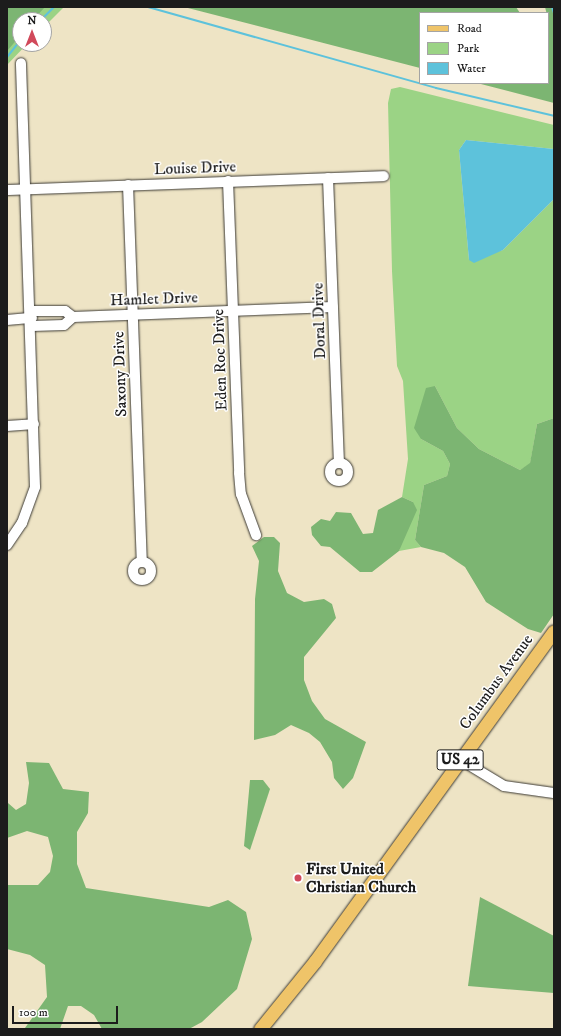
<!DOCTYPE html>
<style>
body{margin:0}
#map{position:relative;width:561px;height:1036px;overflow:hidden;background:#eee4c5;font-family:"IM FELL DW Pica",serif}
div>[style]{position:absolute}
.green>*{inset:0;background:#9bd385}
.forest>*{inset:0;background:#7cb572}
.water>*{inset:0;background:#5dc2db}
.stream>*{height:2px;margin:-1px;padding:0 1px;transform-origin:1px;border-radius:1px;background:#5dc2db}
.roads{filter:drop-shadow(0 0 1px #3c3a35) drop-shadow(0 0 1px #3c3a35)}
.minor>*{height:10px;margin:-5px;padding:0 5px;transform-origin:5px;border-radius:5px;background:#fff}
.minor>.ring{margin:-5px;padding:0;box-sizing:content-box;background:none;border:10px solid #fff;border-radius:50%}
.major>*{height:13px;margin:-6.5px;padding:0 6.5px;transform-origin:6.5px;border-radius:6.5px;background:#efc469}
.dots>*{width:11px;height:11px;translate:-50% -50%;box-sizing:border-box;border:2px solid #fff;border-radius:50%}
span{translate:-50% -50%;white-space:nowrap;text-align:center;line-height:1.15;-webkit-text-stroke:3px #fff;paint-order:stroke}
.shield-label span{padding:1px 3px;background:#fff;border:1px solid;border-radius:3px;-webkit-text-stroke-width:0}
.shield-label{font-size:15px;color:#1c1c1c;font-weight:700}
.street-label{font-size:16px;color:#1c1c1c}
.poi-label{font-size:16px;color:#1c1c1c;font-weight:700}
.left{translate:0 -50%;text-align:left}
.frame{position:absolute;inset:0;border:8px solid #1c1c1c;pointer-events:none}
.legend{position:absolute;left:419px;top:12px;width:130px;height:72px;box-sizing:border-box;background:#fff;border:1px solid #a4a4a4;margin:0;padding:5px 7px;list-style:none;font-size:12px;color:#1c1c1c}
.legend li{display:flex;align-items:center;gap:8px;height:20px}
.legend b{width:20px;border:1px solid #a4a4a4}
.north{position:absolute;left:12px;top:12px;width:40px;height:40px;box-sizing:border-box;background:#fff;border:1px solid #a4a4a4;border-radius:50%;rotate:0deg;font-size:11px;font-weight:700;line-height:16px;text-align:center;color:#1c1c1c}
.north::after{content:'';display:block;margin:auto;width:14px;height:18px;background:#d1495b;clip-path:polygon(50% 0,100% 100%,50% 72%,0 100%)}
.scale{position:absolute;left:12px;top:1006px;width:106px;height:18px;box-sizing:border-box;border:2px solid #1c1c1c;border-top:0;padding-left:5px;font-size:12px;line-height:14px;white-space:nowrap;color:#1c1c1c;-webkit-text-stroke:3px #fff;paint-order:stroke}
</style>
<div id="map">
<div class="green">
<i style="clip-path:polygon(7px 7px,64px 7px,44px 27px,44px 20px,20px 20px,20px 44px,27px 44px,7px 65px)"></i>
<i style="clip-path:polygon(400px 87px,554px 125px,554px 149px,466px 140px,459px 150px,469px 260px,503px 250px,554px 199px,554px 418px,537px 424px,530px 464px,520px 470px,479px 449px,457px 428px,435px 386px,421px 439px,443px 451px,450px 464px,447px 476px,424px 485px,415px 540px,421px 547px,399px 551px,413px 502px,402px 497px,408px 459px,403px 381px,397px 366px,392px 271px,388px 103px,391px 89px)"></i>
</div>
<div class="forest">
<i style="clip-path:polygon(7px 7px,45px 7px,33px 20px,20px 20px,20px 36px,7px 51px)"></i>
<i style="clip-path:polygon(184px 7px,516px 7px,520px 13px,420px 13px,420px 68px)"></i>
<i style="clip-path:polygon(545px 7px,554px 7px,554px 103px,477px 83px,548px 83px,549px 23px)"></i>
<i style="clip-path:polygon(435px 386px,457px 428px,479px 449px,520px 470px,530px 463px,537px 424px,554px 418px,554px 614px,541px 633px,528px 629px,486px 602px,465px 567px,444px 553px,421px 547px,415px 540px,424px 485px,447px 476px,450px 464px,443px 451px,421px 439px,414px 428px,426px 388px)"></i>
<i style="clip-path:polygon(402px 497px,413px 502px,417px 510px,399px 551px,372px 572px,360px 572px,330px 547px,321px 546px,312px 535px,311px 527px,321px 519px,330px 521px,336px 512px,351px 513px,363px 534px,373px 533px,378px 510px)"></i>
<i style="clip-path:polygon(264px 537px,274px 537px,280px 543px,278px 571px,287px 593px,304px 602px,324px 599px,332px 604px,336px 618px,304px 657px,304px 680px,312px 701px,325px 719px,366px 742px,353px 778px,343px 789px,334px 778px,332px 762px,320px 742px,309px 733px,291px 725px,275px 735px,254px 740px,255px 599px,259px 561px,252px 546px)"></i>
<i style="clip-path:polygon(26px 762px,49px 763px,63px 789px,89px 792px,88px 813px,77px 832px,77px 864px,86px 888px,209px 907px,228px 900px,246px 912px,252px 939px,237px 989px,202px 1022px,189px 1029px,102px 1029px,94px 1015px,81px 1006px,68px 1006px,60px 1029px,25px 1028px,47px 997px,45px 965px,30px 955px,7px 949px,7px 885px,38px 885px,50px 872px,53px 856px,48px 837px,27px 831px,7px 838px,7px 794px,8px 803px,16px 810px,26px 804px,29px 783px)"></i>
<i style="clip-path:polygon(250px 780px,263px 780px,270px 789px,250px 850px,244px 846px)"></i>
<i style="clip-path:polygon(480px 897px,554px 936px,554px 993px,468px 986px)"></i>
</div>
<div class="water">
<i style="clip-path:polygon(466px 140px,554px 149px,554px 199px,503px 250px,474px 263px,469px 260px,459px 150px)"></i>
</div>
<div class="stream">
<i style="left:148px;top:7px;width:299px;rotate:15.7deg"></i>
<i style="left:436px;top:88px;width:121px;rotate:13.3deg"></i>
<i style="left:552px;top:7px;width:6px;rotate:72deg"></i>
<i style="left:41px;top:20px;width:18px;rotate:-45deg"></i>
<i style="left:7px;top:57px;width:21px;rotate:-51deg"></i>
</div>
<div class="roads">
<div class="minor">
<i style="left:328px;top:178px;width:285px;rotate:87.8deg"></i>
<i style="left:228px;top:181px;width:292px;rotate:87.8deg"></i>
<i style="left:239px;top:473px;width:21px;rotate:85deg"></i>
<i style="left:241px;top:494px;width:44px;rotate:69.9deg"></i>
<i style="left:128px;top:185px;width:376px;rotate:87.9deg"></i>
<i style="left:7px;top:190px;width:377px;rotate:-2.1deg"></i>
<i style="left:32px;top:311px;width:33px"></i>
<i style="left:65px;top:311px;width:10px;rotate:37deg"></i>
<i style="left:73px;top:317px;width:260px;rotate:-2.2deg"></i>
<i style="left:7px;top:320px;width:25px;rotate:-5deg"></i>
<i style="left:32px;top:326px;width:32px;rotate:-2deg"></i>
<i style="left:64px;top:325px;width:12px;rotate:-42deg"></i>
<i style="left:7px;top:426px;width:27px;rotate:-4deg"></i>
<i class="ring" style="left:330px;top:463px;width:8px;height:8px"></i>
<i style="left:7px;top:545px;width:27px;rotate:-56deg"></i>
<i style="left:22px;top:523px;width:38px;rotate:-70deg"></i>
<i style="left:35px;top:487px;width:424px;rotate:-91.9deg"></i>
<i class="ring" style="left:133px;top:562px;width:8px;height:8px"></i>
<i style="left:461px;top:760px;width:50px;rotate:31.2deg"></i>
<i style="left:504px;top:786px;width:50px;rotate:8deg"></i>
</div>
<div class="major">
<i style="left:260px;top:1029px;width:87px;rotate:-51deg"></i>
<i style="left:315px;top:961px;width:407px;rotate:-54.1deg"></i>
</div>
</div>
<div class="dots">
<i style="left:298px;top:878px;background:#d1495b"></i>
</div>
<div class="shield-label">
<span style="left:460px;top:760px">US 42</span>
</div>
<div class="street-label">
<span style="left:195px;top:168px;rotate:-2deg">Louise Drive</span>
<span style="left:154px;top:299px;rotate:-2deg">Hamlet Drive</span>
<span style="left:319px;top:321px;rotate:-92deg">Doral Drive</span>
<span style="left:220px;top:360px;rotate:-92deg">Eden Roc Drive</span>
<span style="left:120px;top:374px;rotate:-92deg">Saxony Drive</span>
<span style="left:496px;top:682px;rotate:-54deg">Columbus Avenue</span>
</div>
<div class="poi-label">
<span class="left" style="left:306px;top:878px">First United<br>Christian Church</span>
</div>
<div class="frame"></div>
<ul class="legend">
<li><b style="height:5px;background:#efc469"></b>Road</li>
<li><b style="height:11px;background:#9bd385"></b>Park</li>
<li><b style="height:11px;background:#5dc2db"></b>Water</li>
</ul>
<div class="north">N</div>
<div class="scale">100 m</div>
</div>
